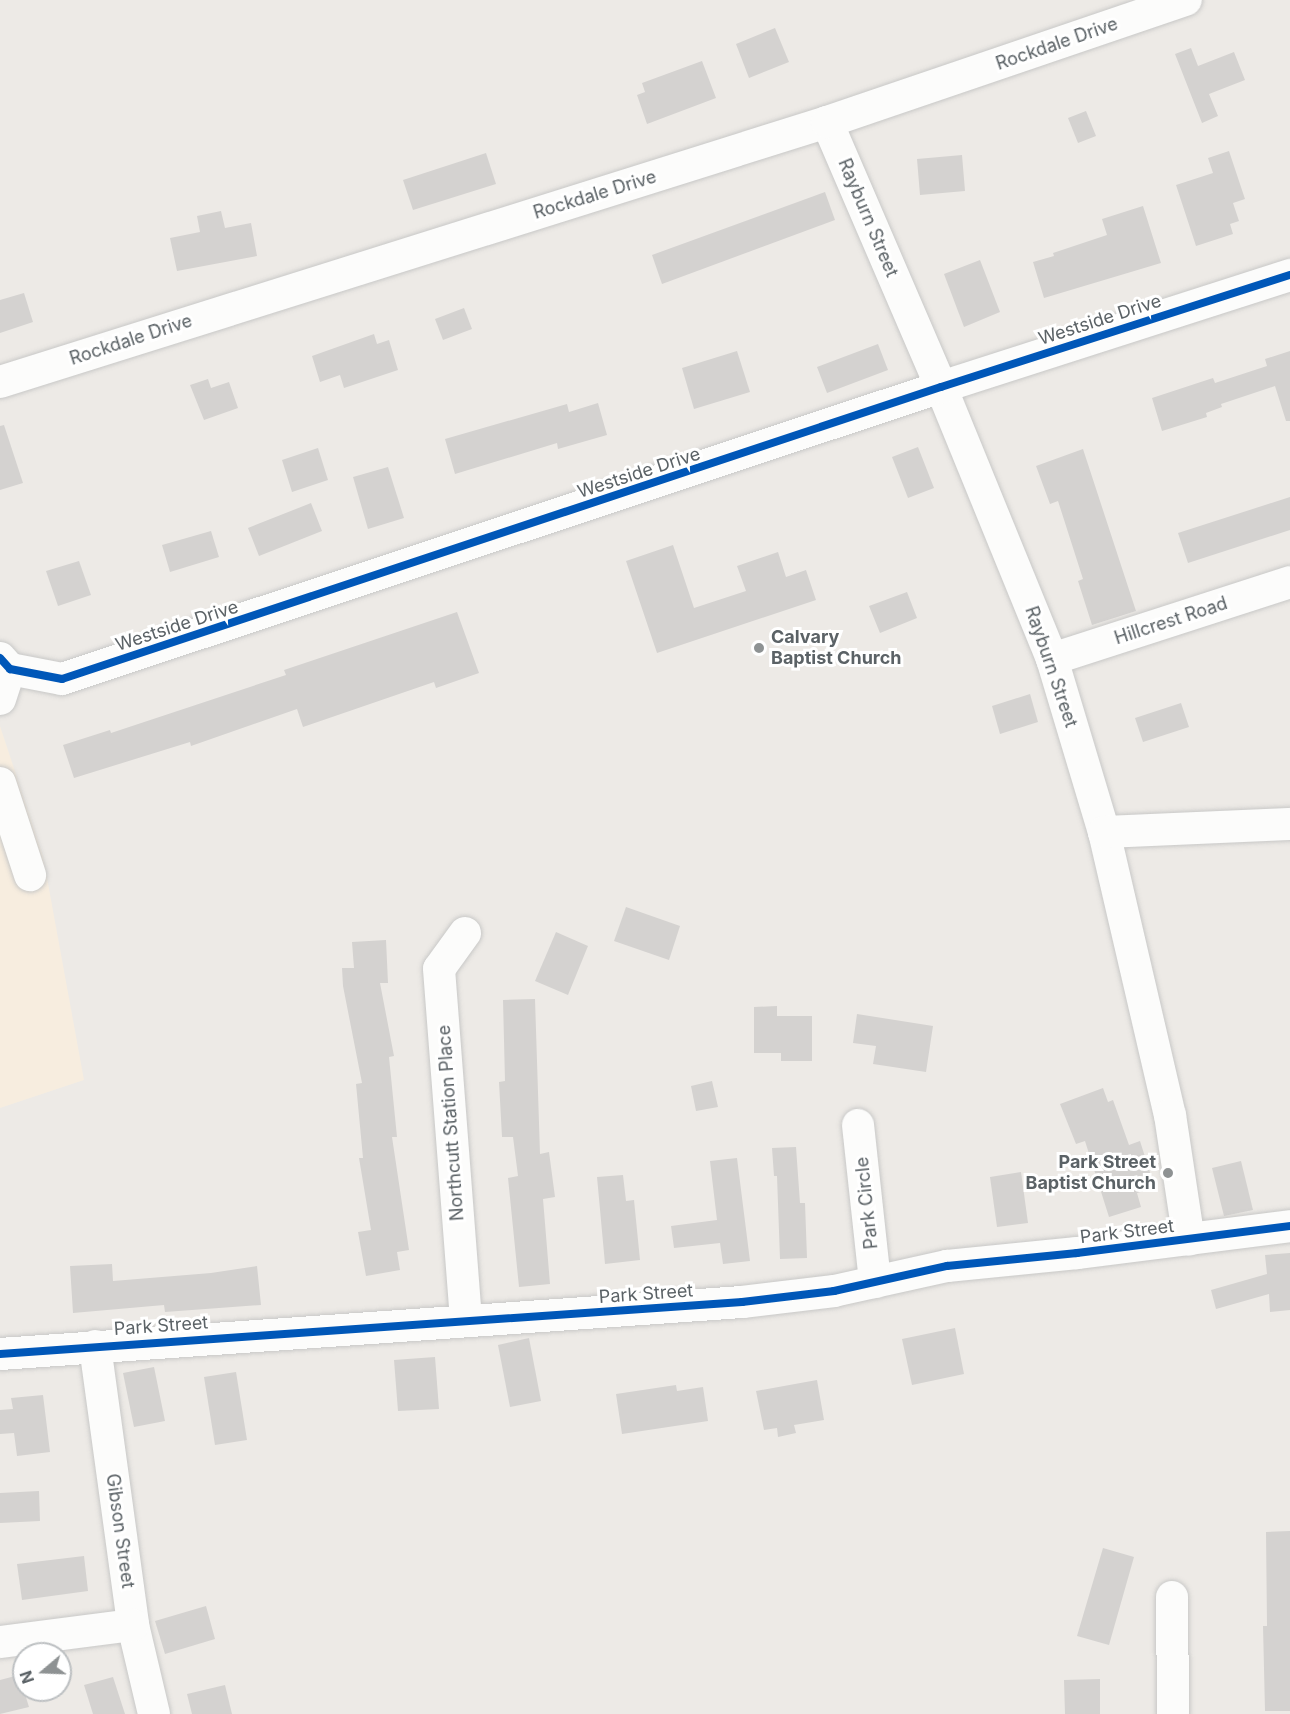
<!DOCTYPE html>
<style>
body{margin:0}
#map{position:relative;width:1290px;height:1714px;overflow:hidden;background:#edeae6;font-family:Inter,sans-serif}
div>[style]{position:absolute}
.commercial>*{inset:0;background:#f7eddf}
.building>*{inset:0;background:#d4d2d0}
.roads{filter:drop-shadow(0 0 2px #c8c8c7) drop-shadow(0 0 2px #c8c8c7)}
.minor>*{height:32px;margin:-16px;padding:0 16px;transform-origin:16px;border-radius:16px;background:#fcfcfb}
.cycleway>*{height:8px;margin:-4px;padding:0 4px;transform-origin:4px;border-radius:4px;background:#0057b8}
.dots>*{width:16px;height:16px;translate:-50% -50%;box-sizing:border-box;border:3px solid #fff;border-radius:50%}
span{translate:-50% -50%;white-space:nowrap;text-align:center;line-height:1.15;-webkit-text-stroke:6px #fff;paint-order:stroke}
.street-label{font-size:18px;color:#5b6266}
.poi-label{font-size:18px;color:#5b6266;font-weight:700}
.left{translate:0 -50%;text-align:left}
.right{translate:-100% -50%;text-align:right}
.north{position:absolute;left:12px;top:1642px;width:60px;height:60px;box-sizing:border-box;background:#fff;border:2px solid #bdc0c2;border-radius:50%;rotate:251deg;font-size:16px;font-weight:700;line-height:24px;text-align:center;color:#5b6266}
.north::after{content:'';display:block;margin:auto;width:21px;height:27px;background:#8e9293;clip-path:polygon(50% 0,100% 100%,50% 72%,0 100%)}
</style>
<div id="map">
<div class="commercial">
<i style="clip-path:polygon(0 726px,43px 856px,84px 1080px,0 1108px)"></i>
</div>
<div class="building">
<i style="clip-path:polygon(775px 28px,789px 62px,749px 78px,736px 44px)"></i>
<i style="clip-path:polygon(1191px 48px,1198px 66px,1234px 52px,1245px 80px,1209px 94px,1218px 116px,1202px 123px,1175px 54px)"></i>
<i style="clip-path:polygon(702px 61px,716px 98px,647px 124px,637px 95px,645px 92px,642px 83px)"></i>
<i style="clip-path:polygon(1086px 111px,1096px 136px,1078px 143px,1068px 118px)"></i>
<i style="clip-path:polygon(1229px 151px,1245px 199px,1233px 203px,1239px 221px,1230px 224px,1233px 234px,1196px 246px,1176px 185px,1213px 173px,1208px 158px)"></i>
<i style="clip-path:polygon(486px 153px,496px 184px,413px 210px,403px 180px)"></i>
<i style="clip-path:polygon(962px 155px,965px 191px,920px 195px,917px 159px)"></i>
<i style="clip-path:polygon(825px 192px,835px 220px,662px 284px,652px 255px)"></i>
<i style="clip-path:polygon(1143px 206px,1161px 263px,1044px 298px,1033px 262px,1054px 256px,1053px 253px,1107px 235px,1102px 219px)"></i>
<i style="clip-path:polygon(221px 211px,225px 228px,251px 223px,257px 256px,177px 271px,170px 238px,200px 232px,197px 216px)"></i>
<i style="clip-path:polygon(980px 260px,1000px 312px,964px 327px,944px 274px)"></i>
<i style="clip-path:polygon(24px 293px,33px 322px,0 333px,0 300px)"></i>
<i style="clip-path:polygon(464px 308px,472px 329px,443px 340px,435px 319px)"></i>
<i style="clip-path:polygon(374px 334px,377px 344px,389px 340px,398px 370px,344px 388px,340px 375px,320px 382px,312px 356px)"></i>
<i style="clip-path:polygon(878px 344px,888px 370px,827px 393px,817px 367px)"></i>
<i style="clip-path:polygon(737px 351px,750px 392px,694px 409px,682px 368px)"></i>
<i style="clip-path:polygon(1290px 351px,1290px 421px,1286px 421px,1275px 386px,1221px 404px,1222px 407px,1206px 413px,1207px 417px,1162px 431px,1152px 398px,1213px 378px,1215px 383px,1267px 366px,1265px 359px)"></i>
<i style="clip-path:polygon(208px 379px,211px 388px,229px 382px,238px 408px,204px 420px,190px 385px)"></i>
<i style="clip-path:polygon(598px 403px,607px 435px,558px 449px,557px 443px,455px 474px,445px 439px,567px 404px,569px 412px)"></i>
<i style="clip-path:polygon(4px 425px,23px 483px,0 490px,0 426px)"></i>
<i style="clip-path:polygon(918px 447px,934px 488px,908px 498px,892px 457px)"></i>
<i style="clip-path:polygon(318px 448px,328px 480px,292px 492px,282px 460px)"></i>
<i style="clip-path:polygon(1083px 449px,1136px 611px,1092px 625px,1078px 581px,1083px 579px,1058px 501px,1050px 504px,1036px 466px)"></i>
<i style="clip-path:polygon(388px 467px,404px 518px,368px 529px,353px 477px)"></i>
<i style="clip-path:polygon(1290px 497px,1290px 530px,1188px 563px,1178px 533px)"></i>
<i style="clip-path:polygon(311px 503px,322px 531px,259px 556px,248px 528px)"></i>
<i style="clip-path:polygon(211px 531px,219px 557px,170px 572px,162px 545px)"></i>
<i style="clip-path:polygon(673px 545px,694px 608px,746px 591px,737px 566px,778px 552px,786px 577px,806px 570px,816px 600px,657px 653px,626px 561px)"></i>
<i style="clip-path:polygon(79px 561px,91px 595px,58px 606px,46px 571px)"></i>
<i style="clip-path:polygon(907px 592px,917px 618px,880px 633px,869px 606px)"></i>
<i style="clip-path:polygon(457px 612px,479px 673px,436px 688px,434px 682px,303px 727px,297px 709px,191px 746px,190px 742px,74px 778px,63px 745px,110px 730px,111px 733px,286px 675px,284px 670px)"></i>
<i style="clip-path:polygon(1030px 694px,1038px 722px,1000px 734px,992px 706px)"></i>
<i style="clip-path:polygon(1181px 703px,1189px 727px,1143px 742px,1135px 718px)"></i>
<i style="clip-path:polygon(626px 907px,680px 926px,669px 960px,614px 941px)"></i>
<i style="clip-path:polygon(556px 932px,588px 946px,568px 995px,535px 981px)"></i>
<i style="clip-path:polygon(386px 940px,388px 983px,380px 983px,394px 1056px,389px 1057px,397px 1137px,392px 1137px,409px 1250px,397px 1252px,400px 1270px,366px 1276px,358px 1232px,371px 1230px,359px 1158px,363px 1158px,356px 1084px,362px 1083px,343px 986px,342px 968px,354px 968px,352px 942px)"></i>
<i style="clip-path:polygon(535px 999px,540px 1154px,549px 1152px,555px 1197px,543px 1199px,550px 1284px,519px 1287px,508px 1178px,518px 1176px,513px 1137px,502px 1137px,499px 1082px,505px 1081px,503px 1000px)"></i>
<i style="clip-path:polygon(777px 1006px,777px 1016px,812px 1016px,812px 1061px,781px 1061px,781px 1053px,754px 1053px,754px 1007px)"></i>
<i style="clip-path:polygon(857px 1014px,933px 1026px,926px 1072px,873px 1064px,876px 1046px,853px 1043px)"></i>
<i style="clip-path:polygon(712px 1081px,718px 1107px,696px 1111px,691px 1086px)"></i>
<i style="clip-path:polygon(1103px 1088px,1108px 1102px,1113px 1100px,1129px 1145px,1140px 1141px,1155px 1188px,1137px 1193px,1141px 1207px,1109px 1217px,1085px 1141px,1076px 1144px,1060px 1104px)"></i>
<i style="clip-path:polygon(796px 1147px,800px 1203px,805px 1203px,807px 1258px,780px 1259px,777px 1176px,774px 1176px,772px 1148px)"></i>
<i style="clip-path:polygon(737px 1158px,750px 1261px,723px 1264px,720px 1243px,674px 1248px,671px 1226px,717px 1220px,710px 1161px)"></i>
<i style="clip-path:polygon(1241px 1161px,1253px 1210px,1224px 1216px,1212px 1168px)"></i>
<i style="clip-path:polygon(1021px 1172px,1028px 1223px,997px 1227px,990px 1177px)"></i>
<i style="clip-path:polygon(623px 1175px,626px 1201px,634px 1200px,640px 1260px,605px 1264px,597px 1177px)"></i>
<i style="clip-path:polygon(1290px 1253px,1290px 1310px,1270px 1312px,1269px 1294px,1216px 1309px,1211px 1290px,1267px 1274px,1265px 1255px)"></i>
<i style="clip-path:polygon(112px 1264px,113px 1281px,211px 1273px,257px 1266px,261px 1305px,165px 1312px,164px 1305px,73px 1313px,70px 1266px)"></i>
<i style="clip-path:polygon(955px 1328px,964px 1374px,912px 1385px,902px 1339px)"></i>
<i style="clip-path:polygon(529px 1338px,541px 1401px,510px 1407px,498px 1345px)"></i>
<i style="clip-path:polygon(435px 1357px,439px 1409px,398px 1411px,394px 1360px)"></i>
<i style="clip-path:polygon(154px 1367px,165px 1421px,134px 1427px,123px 1373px)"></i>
<i style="clip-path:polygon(236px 1372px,247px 1440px,215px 1445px,204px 1377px)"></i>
<i style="clip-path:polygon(817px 1380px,824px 1420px,794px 1425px,796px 1433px,778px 1437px,777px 1428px,764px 1430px,756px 1391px)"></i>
<i style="clip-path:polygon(676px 1385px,677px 1391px,703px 1387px,708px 1421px,622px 1434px,616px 1394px)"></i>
<i style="clip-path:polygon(43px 1395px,50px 1452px,17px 1456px,14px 1433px,0 1434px,0 1410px,13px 1409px,11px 1398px)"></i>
<i style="clip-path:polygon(39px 1491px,40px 1521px,0 1523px,0 1493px)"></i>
<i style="clip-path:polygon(1290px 1531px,1290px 1711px,1265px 1711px,1263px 1626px,1267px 1626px,1266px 1532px)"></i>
<i style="clip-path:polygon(1103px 1548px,1134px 1557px,1109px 1645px,1077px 1636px)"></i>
<i style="clip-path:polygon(84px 1556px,88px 1591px,22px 1600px,17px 1564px)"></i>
<i style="clip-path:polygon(206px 1606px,215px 1639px,165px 1654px,155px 1621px)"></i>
<i style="clip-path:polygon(19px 1675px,29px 1707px,0 1714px,0 1680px)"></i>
<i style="clip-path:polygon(113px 1677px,125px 1714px,93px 1714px,84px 1685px)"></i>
<i style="clip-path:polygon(1100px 1679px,1100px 1714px,1065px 1714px,1064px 1680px)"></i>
<i style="clip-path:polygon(225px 1685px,232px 1714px,192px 1714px,187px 1694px)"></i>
</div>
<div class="roads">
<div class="minor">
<i style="left:827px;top:122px;width:288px;rotate:66.7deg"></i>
<i style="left:941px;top:387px;width:294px;rotate:67.8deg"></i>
<i style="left:1052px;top:659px;width:181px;rotate:73.3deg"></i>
<i style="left:1104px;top:832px;width:291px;rotate:76.9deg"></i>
<i style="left:1170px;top:1115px;width:126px;rotate:81.4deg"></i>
<i style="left:0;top:382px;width:867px;rotate:-17.45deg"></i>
<i style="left:827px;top:122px;width:379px;rotate:-18.8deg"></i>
<i style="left:0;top:658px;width:15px;rotate:48deg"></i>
<i style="left:10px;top:669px;width:53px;rotate:10.9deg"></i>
<i style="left:62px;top:679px;width:926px;rotate:-18.38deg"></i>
<i style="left:941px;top:387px;width:367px;rotate:-17.8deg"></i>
<i style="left:1052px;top:659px;width:250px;rotate:-17.9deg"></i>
<i style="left:0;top:699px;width:32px;rotate:-72deg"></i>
<i style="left:0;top:783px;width:97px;rotate:71.9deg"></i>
<i style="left:1104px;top:832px;width:186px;rotate:-2.5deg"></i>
<i style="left:465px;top:933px;width:44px;rotate:125.8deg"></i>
<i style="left:439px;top:969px;width:353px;rotate:85.6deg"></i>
<i style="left:858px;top:1125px;width:158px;rotate:83.8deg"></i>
<i style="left:95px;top:1346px;width:282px;rotate:82.2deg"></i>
<i style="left:133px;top:1625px;width:91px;rotate:76.7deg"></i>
<i style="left:0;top:1354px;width:744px;rotate:-4.01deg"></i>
<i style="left:742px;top:1302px;width:93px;rotate:-6.8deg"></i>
<i style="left:834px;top:1291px;width:116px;rotate:-12.5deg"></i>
<i style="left:947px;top:1266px;width:131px;rotate:-5.7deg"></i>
<i style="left:1077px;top:1253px;width:215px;rotate:-7.2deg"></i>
<i style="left:1172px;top:1597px;width:117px;rotate:89.5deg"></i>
<i style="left:0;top:1642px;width:134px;rotate:-7.3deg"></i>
</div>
</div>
<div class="cycleway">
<i style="left:0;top:658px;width:15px;rotate:48deg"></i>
<i style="left:10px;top:669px;width:53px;rotate:10.9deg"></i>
<i style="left:62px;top:679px;width:926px;rotate:-18.38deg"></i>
<i style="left:941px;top:387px;width:367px;rotate:-17.8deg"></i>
<i style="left:0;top:1354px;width:744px;rotate:-4.01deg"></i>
<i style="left:742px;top:1302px;width:93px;rotate:-6.8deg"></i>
<i style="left:834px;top:1291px;width:116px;rotate:-12.5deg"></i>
<i style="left:947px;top:1266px;width:131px;rotate:-5.7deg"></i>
<i style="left:1077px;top:1253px;width:215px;rotate:-7.2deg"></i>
</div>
<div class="dots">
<i style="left:759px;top:648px;background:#8e9293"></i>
<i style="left:1168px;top:1173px;background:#8e9293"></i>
</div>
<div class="street-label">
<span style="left:1057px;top:44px;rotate:-19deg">Rockdale Drive</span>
<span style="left:595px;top:195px;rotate:-17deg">Rockdale Drive</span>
<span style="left:868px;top:218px;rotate:67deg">Rayburn Street</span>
<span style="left:1100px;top:320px;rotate:-18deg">Westside Drive</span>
<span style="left:131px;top:340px;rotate:-18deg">Rockdale Drive</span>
<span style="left:639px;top:473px;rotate:-18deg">Westside Drive</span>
<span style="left:1171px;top:621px;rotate:-18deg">Hillcrest Road</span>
<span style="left:177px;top:626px;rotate:-18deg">Westside Drive</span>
<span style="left:1051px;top:667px;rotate:71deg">Rayburn Street</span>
<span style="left:451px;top:1123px;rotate:-94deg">Northcutt Station Place</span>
<span style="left:867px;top:1203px;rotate:-96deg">Park Circle</span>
<span style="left:1127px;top:1232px;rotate:-7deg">Park Street</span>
<span style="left:646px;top:1294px;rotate:-4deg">Park Street</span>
<span style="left:161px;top:1326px;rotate:-4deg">Park Street</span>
<span style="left:120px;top:1531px;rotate:82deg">Gibson Street</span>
</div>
<div class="poi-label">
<span class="left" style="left:771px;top:648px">Calvary<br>Baptist Church</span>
<span class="right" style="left:1156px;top:1173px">Park Street<br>Baptist Church</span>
</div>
<div class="north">N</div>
</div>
